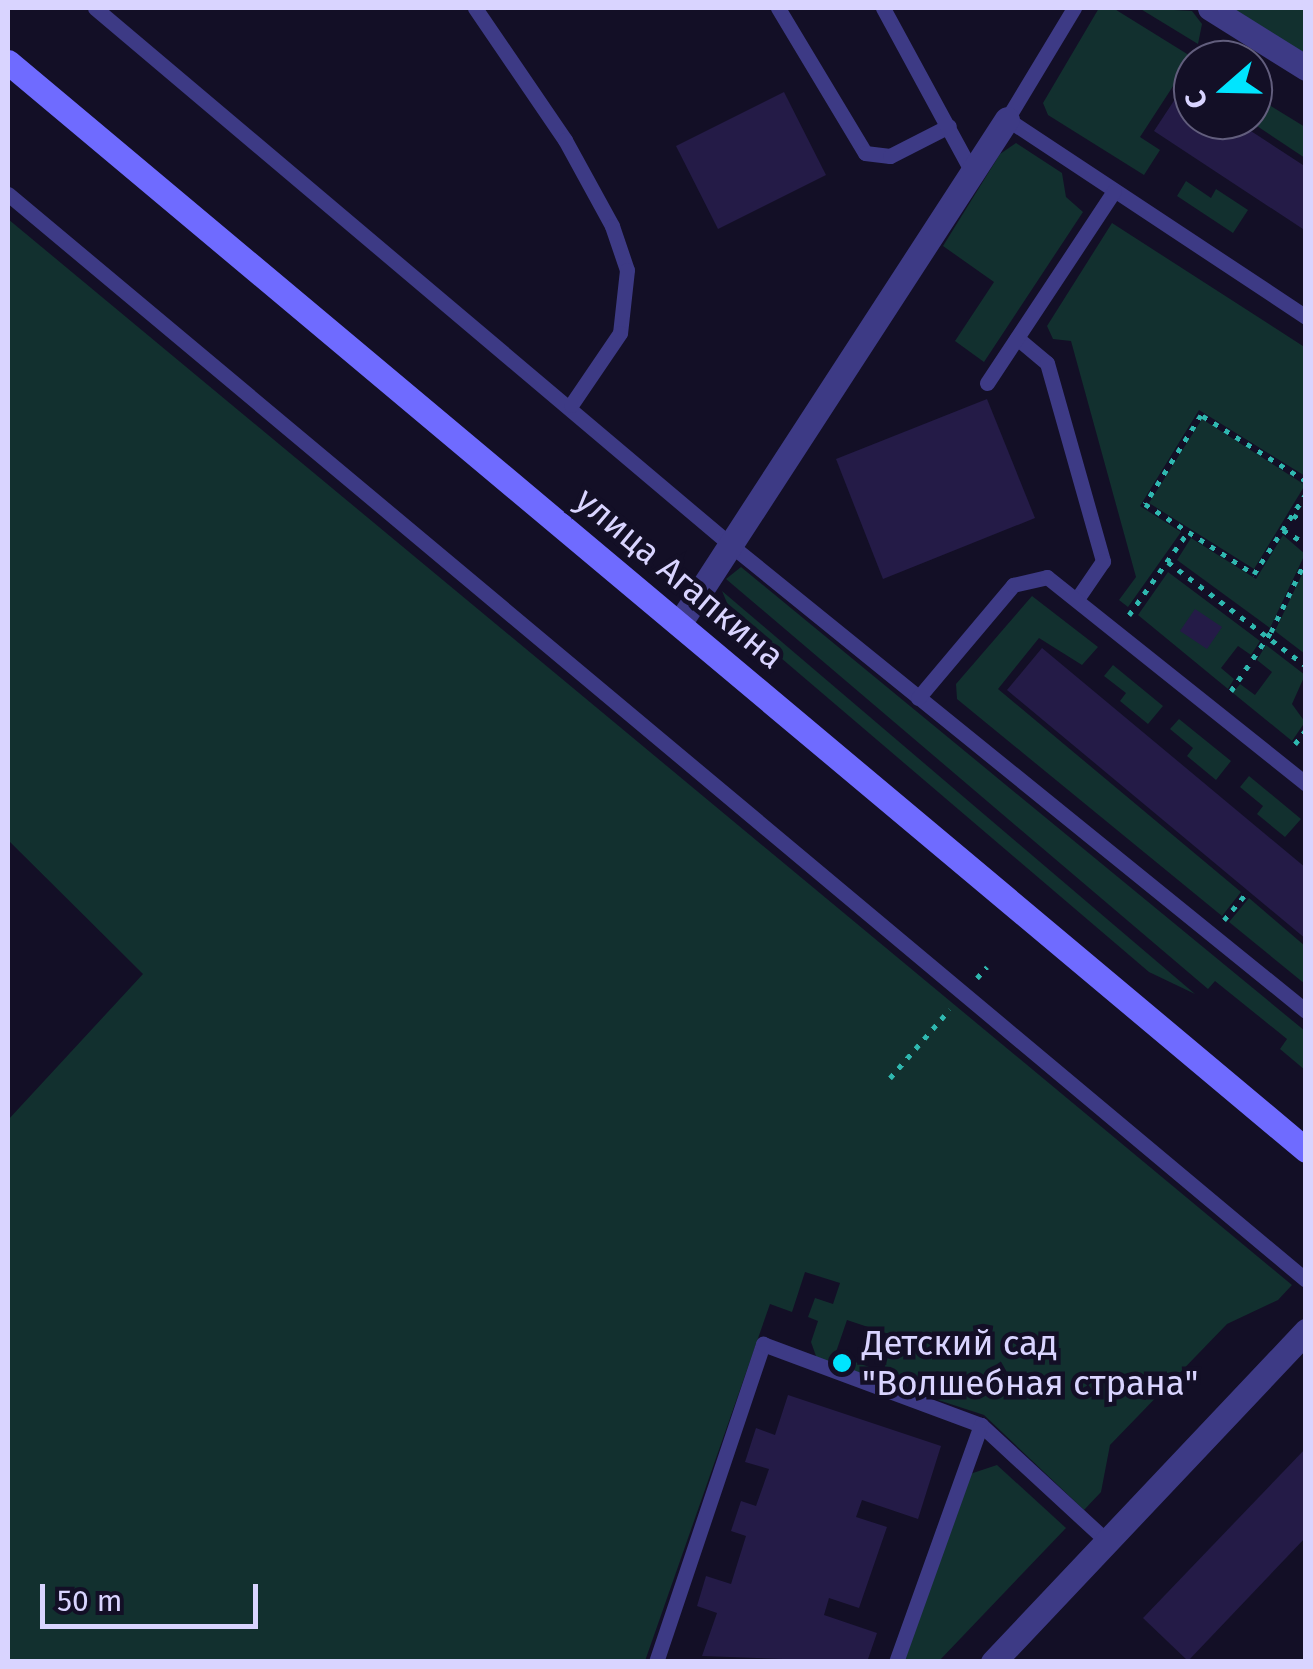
<!DOCTYPE html>
<meta charset="utf-8">
<style>
body{margin:0}
#map{position:relative;width:1313px;height:1669px;overflow:hidden;background:#130f26;font-family:"Fira Sans",sans-serif}
div>[style]{position:absolute}
.green>*{inset:0;background:#12302f}
.building>*{inset:0;background:#241b47}
.path>*{height:5px;margin-top:-2.5px;transform-origin:0;background:repeating-linear-gradient(90deg,#2fb8b0 0 5px,transparent 0 13px)}
.lane>*{height:15px;margin:-7.5px;padding:0 7.5px;transform-origin:7.5px;border-radius:7.5px;background:#3d3a85}
.street>*{height:25px;margin:-12.5px;padding:0 12.5px;transform-origin:12.5px;border-radius:12.5px;background:#3d3a85}
.secondary>*{height:25px;margin:-12.5px;padding:0 12.5px;transform-origin:12.5px;border-radius:12.5px;background:#6f6bff}
.dots>*{width:28px;height:28px;translate:-50% -50%;box-sizing:border-box;border:5px solid #130f26;border-radius:50%}
span{translate:-50% -50%;white-space:nowrap;text-align:center;line-height:1.15;-webkit-text-stroke:9px #130f26;paint-order:stroke}
.street-label{font-size:35px;color:#d9d4ff}
.poi-label{font-size:35px;color:#d9d4ff}
.left{translate:0 -50%;text-align:left}
.frame{position:absolute;inset:0;border:10px solid #d9d4ff;pointer-events:none}
.north{position:absolute;left:1173px;top:40px;width:100px;height:100px;box-sizing:border-box;background:#130f26;border:2px solid #625e7d;border-radius:50%;rotate:250deg;font-size:28px;font-weight:700;line-height:40px;text-align:center;color:#d9d4ff}
.north::after{content:'';display:block;margin:auto;width:35px;height:45px;background:#00e5ff;clip-path:polygon(50% 0,100% 100%,50% 72%,0 100%)}
.scale{position:absolute;left:40px;top:1584px;width:218px;height:45px;box-sizing:border-box;border:5px solid #d9d4ff;border-top:0;padding-left:12px;font-size:30px;line-height:35px;white-space:nowrap;color:#d9d4ff;-webkit-text-stroke:8px #130f26;paint-order:stroke}
</style>
<div id="map">
<div class="green">
<i style="clip-path:polygon(1099px 8px,1113px 8px,1192px 57px,1140px 137px,1160px 150px,1144px 175px,1048px 115px,1043px 103px)"></i>
<i style="clip-path:polygon(1139px 8px,1192px 11px,1202px 24px,1198px 44px)"></i>
<i style="clip-path:polygon(1232px 8px,1305px 8px,1305px 55px)"></i>
<i style="clip-path:polygon(1253px 95px,1305px 127px,1305px 158px,1248px 120px)"></i>
<i style="clip-path:polygon(1016px 143px,1062px 173px,1066px 197px,1083px 212px,984px 362px,955px 341px,994px 282px,943px 246px,1000px 154px)"></i>
<i style="clip-path:polygon(1186px 181px,1211px 198px,1216px 189px,1248px 210px,1233px 233px,1177px 196px)"></i>
<i style="clip-path:polygon(8px 219px,1292px 1285px,1278px 1300px,1227px 1324px,1110px 1445px,1101px 1492px,1084px 1510px,984px 1415px,880px 1381px,895px 1336px,847px 1320px,835px 1355px,875px 1369px,872px 1378px,817px 1359px,811px 1342px,818px 1321px,808px 1317px,815px 1298px,833px 1304px,840px 1283px,805px 1272px,792px 1312px,770px 1304px,645px 1661px,8px 1661px,8px 1120px,143px 974px,8px 840px)"></i>
<i style="clip-path:polygon(1112px 223px,1306px 348px,1305px 476px,1199px 410px,1140px 506px,1181px 532px,1128px 607px,1119px 600px,1136px 577px,1071px 341px,1053px 339px,1047px 326px)"></i>
<i style="clip-path:polygon(1202px 419px,1305px 485px,1254px 569px,1149px 503px)"></i>
<i style="clip-path:polygon(1283px 535px,1305px 554px,1270px 628px,1177px 560px,1191px 538px,1256px 579px)"></i>
<i style="clip-path:polygon(741px 567px,1305px 1031px,1305px 1070px,1280px 1049px,1287px 1039px,1215px 981px,1208px 989px,726px 579px)"></i>
<i style="clip-path:polygon(1305px 568px,1306px 654px,1305px 654px,1275px 631px)"></i>
<i style="clip-path:polygon(1168px 572px,1260px 641px,1251px 655px,1238px 646px,1221px 668px,1234px 679px,1228px 689px,1138px 615px)"></i>
<i style="clip-path:polygon(722px 591px,1195px 994px,1149px 972px,733px 617px)"></i>
<i style="clip-path:polygon(1032px 596px,1098px 647px,1082px 665px,1039px 638px,998px 689px,1241px 892px,1222px 916px,957px 699px,956px 684px)"></i>
<i style="clip-path:polygon(1266px 645px,1305px 675px,1292px 704px,1305px 722px,1292px 741px,1233px 693px,1240px 684px,1255px 695px,1272px 672px,1257px 660px)"></i>
<i style="clip-path:polygon(1113px 665px,1163px 706px,1148px 724px,1120px 701px,1126px 693px,1104px 676px)"></i>
<i style="clip-path:polygon(1179px 719px,1231px 761px,1216px 780px,1187px 756px,1193px 748px,1170px 729px)"></i>
<i style="clip-path:polygon(1249px 776px,1301px 819px,1285px 837px,1257px 814px,1263px 806px,1240px 787px)"></i>
<i style="clip-path:polygon(1249px 898px,1305px 946px,1305px 984px,1229px 922px)"></i>
<i style="clip-path:polygon(997px 1465px,1066px 1528px,939px 1661px,904px 1662px,970px 1474px)"></i>
</div>
<div class="building">
<i style="clip-path:polygon(1183px 87px,1193px 93px,1193px 120px,1234px 120px,1306px 167px,1306px 231px,1154px 131px)"></i>
<i style="clip-path:polygon(784px 92px,826px 175px,718px 229px,676px 146px)"></i>
<i style="clip-path:polygon(987px 399px,1035px 518px,883px 579px,836px 459px)"></i>
<i style="clip-path:polygon(1195px 609px,1222px 627px,1207px 649px,1180px 631px)"></i>
<i style="clip-path:polygon(1042px 648px,1306px 868px,1306px 939px,1007px 690px)"></i>
<i style="clip-path:polygon(788px 1395px,941px 1446px,918px 1519px,862px 1500px,856px 1517px,887px 1527px,859px 1608px,829px 1598px,824px 1615px,877px 1633px,867px 1662px,702px 1656px,717px 1613px,697px 1606px,706px 1576px,731px 1584px,746px 1536px,731px 1531px,741px 1501px,756px 1506px,769px 1469px,745px 1462px,756px 1428px,775px 1435px)"></i>
<i style="clip-path:polygon(1306px 1448px,1306px 1537px,1188px 1661px,1143px 1618px)"></i>
</div>
<div class="path">
<i style="left:1306px;top:481px;width:124px;rotate:-147.8deg"></i>
<i style="left:1201px;top:415px;width:105px;rotate:122.2deg"></i>
<i style="left:1145px;top:504px;width:130px;rotate:32.7deg"></i>
<i style="left:1254px;top:574px;width:95px;rotate:-57deg"></i>
<i style="left:1293px;top:515px;width:15px;rotate:32deg"></i>
<i style="left:1283px;top:530px;width:27px;rotate:31deg"></i>
<i style="left:1168px;top:562px;width:173px;rotate:37deg"></i>
<i style="left:1129px;top:615px;width:102px;rotate:-54.6deg"></i>
<i style="left:1231px;top:691px;width:71px;rotate:-55.9deg"></i>
<i style="left:1271px;top:632px;width:80px;rotate:-64.1deg"></i>
<i style="left:1295px;top:744px;width:18px;rotate:-52deg"></i>
<i style="left:1224px;top:920px;width:33px;rotate:-50deg"></i>
<i style="left:977px;top:978px;width:15px;rotate:-48deg"></i>
<i style="left:890px;top:1078px;width:91px;rotate:-49deg"></i>
</div>
<div class="lane">
<i style="left:95px;top:8px;width:835px;rotate:40.19deg"></i>
<i style="left:733px;top:547px;width:737px;rotate:39deg"></i>
<i style="left:475px;top:8px;width:160px;rotate:55.7deg"></i>
<i style="left:565px;top:140px;width:98px;rotate:61.3deg"></i>
<i style="left:612px;top:226px;width:46px;rotate:71.2deg"></i>
<i style="left:627px;top:270px;width:63px;rotate:96.3deg"></i>
<i style="left:620px;top:333px;width:87px;rotate:124.2deg"></i>
<i style="left:778px;top:8px;width:169px;rotate:59deg"></i>
<i style="left:865px;top:153px;width:25px;rotate:7deg"></i>
<i style="left:890px;top:156px;width:66px;rotate:-27deg"></i>
<i style="left:883px;top:8px;width:189px;rotate:61.5deg"></i>
<i style="left:1074px;top:8px;width:130px;rotate:121.1deg"></i>
<i style="left:1007px;top:119px;width:359px;rotate:33.5deg"></i>
<i style="left:8px;top:194px;width:1692px;rotate:39.92deg"></i>
<i style="left:1017px;top:338px;width:39px;rotate:40deg"></i>
<i style="left:1047px;top:363px;width:206px;rotate:74.2deg"></i>
<i style="left:1103px;top:561px;width:46px;rotate:124.4deg"></i>
<i style="left:987px;top:383px;width:230px;rotate:-56.5deg"></i>
<i style="left:918px;top:698px;width:148px;rotate:-49.9deg"></i>
<i style="left:1013px;top:585px;width:35px;rotate:-13deg"></i>
<i style="left:1047px;top:577px;width:332px;rotate:38.6deg"></i>
<i style="left:656px;top:1662px;width:336px;rotate:-71.4deg"></i>
<i style="left:763px;top:1344px;width:233px;rotate:20.4deg"></i>
<i style="left:981px;top:1425px;width:173px;rotate:42.7deg"></i>
<i style="left:896px;top:1662px;width:252px;rotate:-70.3deg"></i>
</div>
<div class="street">
<i style="left:1210px;top:8px;width:113px;rotate:32deg"></i>
<i style="left:679px;top:624px;width:602px;rotate:-57deg"></i>
<i style="left:993px;top:1662px;width:456px;rotate:-46.6deg"></i>
</div>
<div class="secondary">
<i style="left:8px;top:62px;width:1694px;rotate:39.97deg"></i>
</div>
<div class="dots">
<i style="left:842px;top:1363px;background:#00e5ff"></i>
</div>
<div class="street-label">
<span style="left:680px;top:578px;rotate:40deg">улица Агапкина</span>
</div>
<div class="poi-label">
<span class="left" style="left:862px;top:1363px">Детский сад<br>"Волшебная страна"</span>
</div>
<div class="frame"></div>
<div class="north">С</div>
<div class="scale">50 m</div>
</div>
